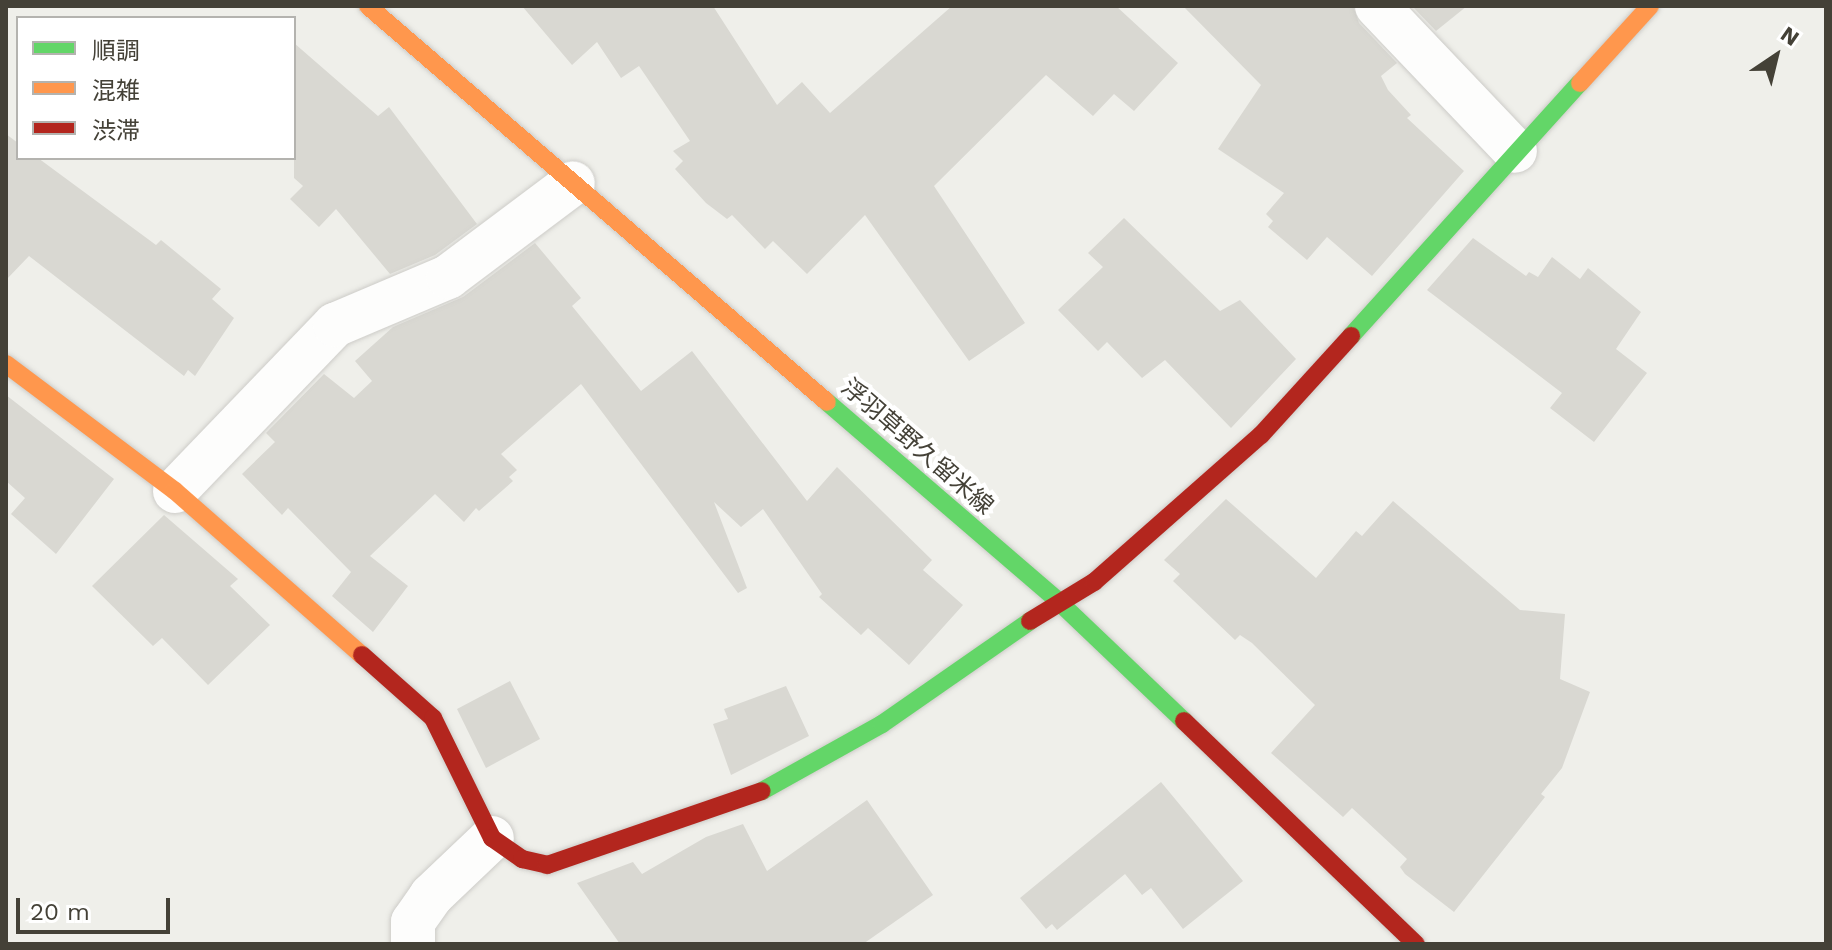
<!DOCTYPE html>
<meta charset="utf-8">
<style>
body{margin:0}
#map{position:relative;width:1832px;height:950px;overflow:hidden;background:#efefea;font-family:"Work Sans","Noto Sans JP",sans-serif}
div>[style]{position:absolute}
.building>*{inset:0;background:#d9d8d2}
.roads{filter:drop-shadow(0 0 2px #cdccc8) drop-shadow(0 0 2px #cdccc8)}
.street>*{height:44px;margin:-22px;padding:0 22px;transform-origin:22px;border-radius:22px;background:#fdfdfc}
.fast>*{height:18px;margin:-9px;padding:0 9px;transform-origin:9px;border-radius:9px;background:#63d668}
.slow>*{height:18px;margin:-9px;padding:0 9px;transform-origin:9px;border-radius:9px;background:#ff974d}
.jam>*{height:18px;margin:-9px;padding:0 9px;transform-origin:9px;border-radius:9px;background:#b3261e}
span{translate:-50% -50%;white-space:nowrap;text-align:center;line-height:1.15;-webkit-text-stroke:8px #fff;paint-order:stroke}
.street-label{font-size:24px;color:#444137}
.frame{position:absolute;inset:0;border:8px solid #444137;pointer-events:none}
.legend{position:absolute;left:16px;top:16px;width:280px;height:144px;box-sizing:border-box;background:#fff;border:2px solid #b4b3af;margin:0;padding:10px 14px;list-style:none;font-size:24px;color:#444137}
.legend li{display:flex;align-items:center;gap:16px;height:40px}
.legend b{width:40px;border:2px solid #b4b3af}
.north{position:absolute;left:1736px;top:16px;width:80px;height:80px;-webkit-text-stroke:6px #fff;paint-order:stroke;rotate:35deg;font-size:22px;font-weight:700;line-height:32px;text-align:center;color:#444137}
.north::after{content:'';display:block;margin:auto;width:28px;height:36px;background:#444137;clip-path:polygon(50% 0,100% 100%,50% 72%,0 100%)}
.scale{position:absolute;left:16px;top:898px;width:154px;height:36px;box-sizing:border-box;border:4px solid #444137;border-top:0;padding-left:10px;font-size:24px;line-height:28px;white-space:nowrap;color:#444137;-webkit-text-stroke:6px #fff;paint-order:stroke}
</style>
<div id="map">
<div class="building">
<i style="clip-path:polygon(522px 6px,713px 6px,777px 105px,802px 82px,830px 113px,952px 6px,1116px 6px,1178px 63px,1134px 111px,1114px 94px,1093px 116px,1046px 75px,934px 186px,1025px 323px,969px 361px,865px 215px,807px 274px,773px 241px,765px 249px,732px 215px,727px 219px,706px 203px,675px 169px,683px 161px,673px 151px,690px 141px,639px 66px,621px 78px,597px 42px,572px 65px)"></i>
<i style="clip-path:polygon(1183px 6px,1353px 6px,1359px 23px,1397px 63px,1381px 76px,1388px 90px,1411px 115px,1407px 118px,1464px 171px,1372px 276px,1327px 237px,1307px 260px,1268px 227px,1273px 221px,1266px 214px,1284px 193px,1218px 149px,1261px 85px)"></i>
<i style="clip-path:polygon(1412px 6px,1467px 6px,1436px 31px)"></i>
<i style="clip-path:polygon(294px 43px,378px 116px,389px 107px,477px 224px,435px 255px,390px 274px,336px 209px,319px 227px,290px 199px,303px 186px,294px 178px)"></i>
<i style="clip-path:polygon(6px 134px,18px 143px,18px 158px,38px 158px,156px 245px,161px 240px,221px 289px,212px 299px,234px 318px,195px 376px,188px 370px,184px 376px,29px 256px,6px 280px)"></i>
<i style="clip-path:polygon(1124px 218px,1220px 311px,1240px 300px,1296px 359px,1231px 428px,1165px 360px,1142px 378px,1107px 342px,1098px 351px,1058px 310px,1103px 267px,1088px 253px)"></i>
<i style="clip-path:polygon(1473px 238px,1526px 276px,1529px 272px,1538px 277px,1552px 257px,1580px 279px,1588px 268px,1641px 312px,1616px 349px,1647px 373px,1594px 442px,1550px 408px,1562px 393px,1427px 290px)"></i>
<i style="clip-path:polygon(535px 243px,581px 298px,572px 306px,641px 391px,692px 351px,807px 501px,837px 467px,932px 560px,923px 570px,963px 605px,909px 665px,868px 628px,861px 635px,819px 597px,822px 594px,763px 509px,741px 527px,714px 502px,747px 588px,738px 593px,581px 384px,501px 454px,517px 470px,509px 477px,513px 481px,479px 511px,476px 508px,464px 522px,435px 494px,370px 556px,408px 586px,373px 632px,332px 596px,351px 572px,288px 508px,282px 515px,242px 474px,275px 442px,266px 433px,324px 374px,354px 398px,372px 381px,355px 361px,393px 327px,463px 297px)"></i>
<i style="clip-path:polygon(6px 395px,114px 479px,56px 554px,11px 514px,25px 498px,6px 481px)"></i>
<i style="clip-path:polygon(1226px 499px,1316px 578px,1356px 531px,1362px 536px,1393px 501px,1520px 610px,1565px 614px,1560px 679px,1590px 692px,1562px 768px,1541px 794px,1545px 797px,1454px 912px,1405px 874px,1400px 867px,1407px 859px,1352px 808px,1343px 817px,1271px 753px,1315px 705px,1252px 643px,1240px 635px,1235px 640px,1173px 581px,1180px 574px,1164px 560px)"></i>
<i style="clip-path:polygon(164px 515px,238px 579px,230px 586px,270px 625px,208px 685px,162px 638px,153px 646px,92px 586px)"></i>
<i style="clip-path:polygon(510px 681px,540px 739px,486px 768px,457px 709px)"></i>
<i style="clip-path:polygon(786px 686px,809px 736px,731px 775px,713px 724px,728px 719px,724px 709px)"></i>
<i style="clip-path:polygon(1161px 782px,1243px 881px,1183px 929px,1151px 888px,1142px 895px,1125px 874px,1057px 930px,1052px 924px,1046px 929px,1020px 898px)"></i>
<i style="clip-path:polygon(867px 800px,933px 895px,863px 944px,620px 944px,577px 883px,633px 862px,642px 874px,706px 837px,743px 824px,767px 871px)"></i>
</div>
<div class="roads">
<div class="street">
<i style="left:1377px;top:6px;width:200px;rotate:46.4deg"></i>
<i style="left:175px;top:491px;width:231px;rotate:-46.1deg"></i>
<i style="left:335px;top:325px;width:123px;rotate:-23deg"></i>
<i style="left:448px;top:277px;width:156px;rotate:-36.9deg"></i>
<i style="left:413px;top:944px;width:22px;rotate:-90deg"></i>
<i style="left:413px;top:922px;width:32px;rotate:-55deg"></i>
<i style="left:431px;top:896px;width:84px;rotate:-43.6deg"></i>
</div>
<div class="fast">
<i style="left:1351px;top:336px;width:341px;rotate:-47.9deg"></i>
<i style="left:827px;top:402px;width:305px;rotate:40.7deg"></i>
<i style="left:1058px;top:601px;width:174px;rotate:43.6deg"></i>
<i style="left:762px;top:791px;width:137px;rotate:-29.2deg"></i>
<i style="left:882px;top:724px;width:180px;rotate:-34.8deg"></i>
</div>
<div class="slow">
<i style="left:368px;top:6px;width:606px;rotate:40.79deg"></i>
<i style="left:1580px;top:83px;width:104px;rotate:-47.7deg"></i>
<i style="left:6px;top:364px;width:211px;rotate:36.9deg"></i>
<i style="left:175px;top:491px;width:249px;rotate:41.3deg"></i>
</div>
<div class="jam">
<i style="left:1030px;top:621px;width:75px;rotate:-31.4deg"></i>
<i style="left:1094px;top:582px;width:222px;rotate:-41.4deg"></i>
<i style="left:1261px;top:435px;width:134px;rotate:-47.7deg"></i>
<i style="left:362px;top:655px;width:95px;rotate:41.6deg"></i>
<i style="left:433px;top:718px;width:134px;rotate:63.8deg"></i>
<i style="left:492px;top:838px;width:37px;rotate:35deg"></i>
<i style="left:522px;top:859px;width:26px;rotate:13deg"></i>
<i style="left:547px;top:865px;width:227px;rotate:-19deg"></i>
<i style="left:1184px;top:721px;width:322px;rotate:43.9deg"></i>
</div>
</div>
<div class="street-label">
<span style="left:917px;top:447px;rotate:41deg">浮羽草野久留米線</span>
</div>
<div class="frame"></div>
<ul class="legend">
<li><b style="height:10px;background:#63d668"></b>順調</li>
<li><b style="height:10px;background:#ff974d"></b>混雑</li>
<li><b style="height:10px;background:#b3261e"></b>渋滞</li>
</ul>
<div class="north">N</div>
<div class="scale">20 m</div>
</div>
